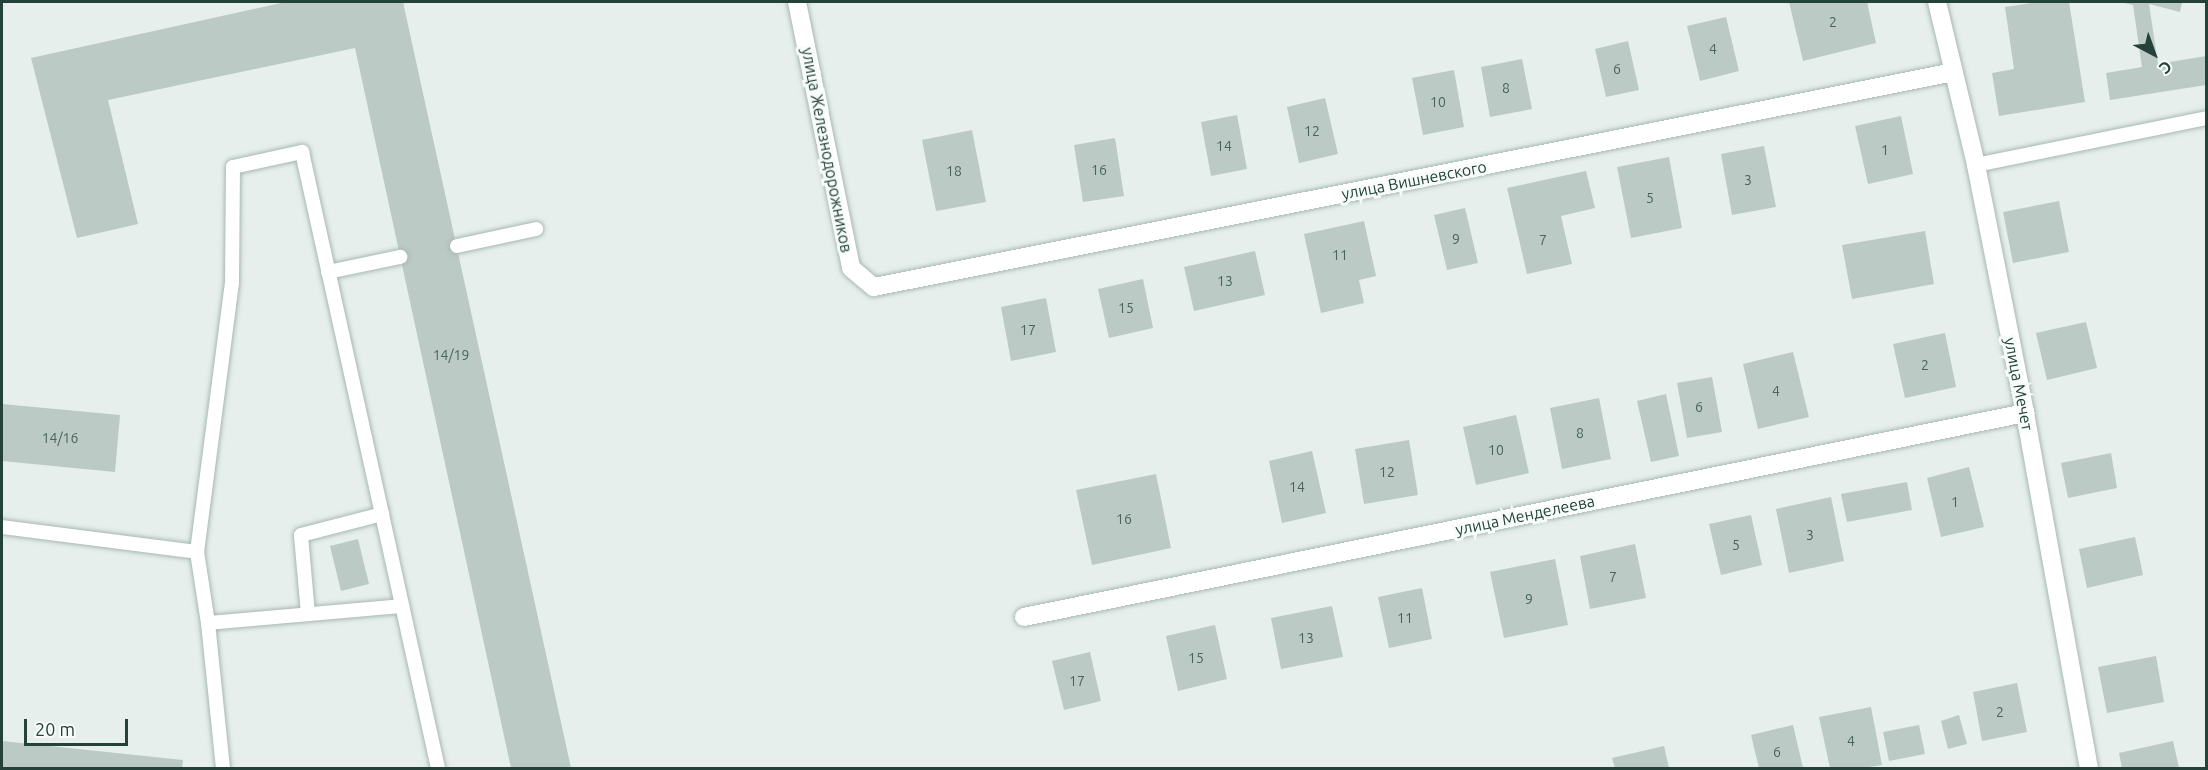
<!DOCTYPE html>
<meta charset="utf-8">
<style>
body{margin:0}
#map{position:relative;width:2208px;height:770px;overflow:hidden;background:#e6efeb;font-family:Ubuntu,sans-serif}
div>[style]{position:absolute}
.building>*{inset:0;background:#bbcac4}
.roads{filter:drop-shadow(0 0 2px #a8b8b2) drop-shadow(0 0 2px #a8b8b2)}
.lane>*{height:14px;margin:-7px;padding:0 7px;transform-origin:7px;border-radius:7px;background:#fff}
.street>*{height:18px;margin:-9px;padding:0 9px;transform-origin:9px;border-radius:9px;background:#fff}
.secondary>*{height:18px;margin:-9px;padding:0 9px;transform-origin:9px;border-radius:9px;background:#fff}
span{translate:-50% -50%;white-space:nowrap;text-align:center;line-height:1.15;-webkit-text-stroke:6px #f7fbf9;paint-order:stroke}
.number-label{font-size:14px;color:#4a645c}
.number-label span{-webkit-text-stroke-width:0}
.street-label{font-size:16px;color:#24423a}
.frame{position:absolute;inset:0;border:3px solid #24423a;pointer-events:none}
.north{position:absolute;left:2124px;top:24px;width:60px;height:60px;-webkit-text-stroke:4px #f7fbf9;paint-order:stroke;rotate:139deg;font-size:16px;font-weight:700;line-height:24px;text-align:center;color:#24423a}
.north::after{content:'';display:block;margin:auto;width:21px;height:27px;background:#24423a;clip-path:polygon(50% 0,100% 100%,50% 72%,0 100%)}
.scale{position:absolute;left:24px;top:719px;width:104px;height:27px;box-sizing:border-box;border:3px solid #24423a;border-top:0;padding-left:8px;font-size:18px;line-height:21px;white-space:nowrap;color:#24423a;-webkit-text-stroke:4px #f7fbf9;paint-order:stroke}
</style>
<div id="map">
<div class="building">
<i style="clip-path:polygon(286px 2px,403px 2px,571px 768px,511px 768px,355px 48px,108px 100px,138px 224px,77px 238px,31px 58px)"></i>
<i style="clip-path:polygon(1789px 2px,1867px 2px,1876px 43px,1803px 61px)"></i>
<i style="clip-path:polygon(2040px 2px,2069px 2px,2085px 102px,1999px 116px,1992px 73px,2014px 69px,2005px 7px)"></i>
<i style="clip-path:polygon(2120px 2px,2182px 2px,2180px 12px,2149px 4px,2158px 64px,2206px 56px,2206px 85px,2110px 100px,2106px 73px,2142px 67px,2133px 5px)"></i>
<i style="clip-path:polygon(1726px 17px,1739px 71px,1700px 81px,1687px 26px)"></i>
<i style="clip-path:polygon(1628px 41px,1639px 90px,1606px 97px,1595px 49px)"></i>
<i style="clip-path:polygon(1522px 59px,1532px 109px,1490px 117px,1481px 67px)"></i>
<i style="clip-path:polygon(1454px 70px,1464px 127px,1423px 135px,1412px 78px)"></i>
<i style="clip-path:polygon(1325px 98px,1338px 154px,1299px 163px,1287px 107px)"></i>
<i style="clip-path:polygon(1237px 115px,1247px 169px,1211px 176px,1201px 122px)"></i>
<i style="clip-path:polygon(1901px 116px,1913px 174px,1868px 184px,1855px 126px)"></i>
<i style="clip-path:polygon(972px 130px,986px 202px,936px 211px,922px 140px)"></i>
<i style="clip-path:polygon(1115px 138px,1124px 196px,1083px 202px,1074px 145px)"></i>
<i style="clip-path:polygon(1764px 146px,1776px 207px,1732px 215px,1721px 154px)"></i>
<i style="clip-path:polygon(1669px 157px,1682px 228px,1631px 238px,1617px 167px)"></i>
<i style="clip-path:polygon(1586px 171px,1595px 208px,1561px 216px,1572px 264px,1527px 274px,1507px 188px)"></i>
<i style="clip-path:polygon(2059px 201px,2069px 252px,2013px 263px,2003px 212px)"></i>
<i style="clip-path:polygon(1465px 208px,1478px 263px,1447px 270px,1434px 215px)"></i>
<i style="clip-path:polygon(1364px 221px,1376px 276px,1359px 280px,1364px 303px,1321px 313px,1304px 234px)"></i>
<i style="clip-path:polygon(1925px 231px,1934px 284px,1852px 299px,1842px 245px)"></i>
<i style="clip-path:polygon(1255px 251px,1265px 295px,1194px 311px,1184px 267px)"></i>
<i style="clip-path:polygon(1143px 279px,1153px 328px,1109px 338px,1098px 289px)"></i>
<i style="clip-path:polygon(1046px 298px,1056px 352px,1011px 361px,1001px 307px)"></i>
<i style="clip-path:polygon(2086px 322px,2097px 368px,2047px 380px,2036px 333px)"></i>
<i style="clip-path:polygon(1945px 333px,1956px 387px,1905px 398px,1893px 344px)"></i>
<i style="clip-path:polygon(1793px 352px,1809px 417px,1758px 429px,1743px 364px)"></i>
<i style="clip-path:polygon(1712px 377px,1722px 432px,1687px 438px,1677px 383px)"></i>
<i style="clip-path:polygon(1666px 394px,1679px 456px,1651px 462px,1637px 401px)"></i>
<i style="clip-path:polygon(1599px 398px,1611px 459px,1562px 469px,1550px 408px)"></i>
<i style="clip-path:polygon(2px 404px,120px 415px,115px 472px,2px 461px)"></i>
<i style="clip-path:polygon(1516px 415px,1529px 473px,1476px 485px,1463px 427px)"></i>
<i style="clip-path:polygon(1409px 440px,1418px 495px,1364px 504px,1355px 449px)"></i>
<i style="clip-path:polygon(1312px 451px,1326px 513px,1282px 523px,1269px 461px)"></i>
<i style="clip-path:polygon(2111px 453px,2117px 488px,2068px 498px,2061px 463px)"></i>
<i style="clip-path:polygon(1969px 467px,1984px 527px,1941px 537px,1927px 478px)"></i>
<i style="clip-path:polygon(1156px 474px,1171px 548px,1092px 565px,1076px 490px)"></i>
<i style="clip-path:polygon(1907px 482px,1912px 510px,1847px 522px,1841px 494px)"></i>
<i style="clip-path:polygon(1831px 497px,1844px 561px,1789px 573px,1776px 509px)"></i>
<i style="clip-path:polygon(1751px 515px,1762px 565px,1721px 575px,1709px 524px)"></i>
<i style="clip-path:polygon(2135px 537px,2143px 575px,2087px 588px,2079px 549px)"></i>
<i style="clip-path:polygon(358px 539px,369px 584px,341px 591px,330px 546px)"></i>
<i style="clip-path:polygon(1635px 544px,1646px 598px,1590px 609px,1580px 556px)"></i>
<i style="clip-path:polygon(1555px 559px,1568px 625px,1504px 638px,1490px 572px)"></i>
<i style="clip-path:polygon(1422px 588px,1432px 639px,1389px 648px,1378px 597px)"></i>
<i style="clip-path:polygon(1332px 606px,1343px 657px,1281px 669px,1271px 618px)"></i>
<i style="clip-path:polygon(1215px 625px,1227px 679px,1178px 691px,1166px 636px)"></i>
<i style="clip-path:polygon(1090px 652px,1101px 701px,1064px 710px,1052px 661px)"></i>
<i style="clip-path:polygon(2156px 656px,2164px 702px,2107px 713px,2098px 667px)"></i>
<i style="clip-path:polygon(2017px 683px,2027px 732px,1982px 741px,1973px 692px)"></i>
<i style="clip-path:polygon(1871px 707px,1882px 765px,1863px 768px,1830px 768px,1819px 717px)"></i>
<i style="clip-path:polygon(1959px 715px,1967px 744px,1948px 749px,1941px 721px)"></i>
<i style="clip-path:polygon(1793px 725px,1803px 768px,1759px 768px,1751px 735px)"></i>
<i style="clip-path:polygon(1919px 725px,1925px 754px,1889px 761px,1883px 732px)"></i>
<i style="clip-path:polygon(2px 741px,183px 760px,182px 768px,2px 768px)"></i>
<i style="clip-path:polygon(2173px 741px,2179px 768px,2122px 768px,2119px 753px)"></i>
<i style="clip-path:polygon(1664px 746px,1669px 768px,1615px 768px,1612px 758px)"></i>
</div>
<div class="roads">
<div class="lane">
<i style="left:1976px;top:165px;width:235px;rotate:-11.5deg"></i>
<i style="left:457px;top:246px;width:81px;rotate:-12.1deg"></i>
<i style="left:328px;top:272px;width:74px;rotate:-11.8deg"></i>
<i style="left:2px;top:527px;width:197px;rotate:7.3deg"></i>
<i style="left:197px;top:552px;width:72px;rotate:81.2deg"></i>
<i style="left:208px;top:623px;width:146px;rotate:84.1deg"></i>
<i style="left:197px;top:552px;width:272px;rotate:-82.6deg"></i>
<i style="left:232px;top:282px;width:115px;rotate:-89.5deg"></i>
<i style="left:233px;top:167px;width:71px;rotate:-12.3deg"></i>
<i style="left:302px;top:152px;width:631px;rotate:77.55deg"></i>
<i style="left:308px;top:614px;width:79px;rotate:-95.1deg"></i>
<i style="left:301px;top:535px;width:84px;rotate:-14.5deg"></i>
<i style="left:208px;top:623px;width:195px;rotate:-5deg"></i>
</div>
<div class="street">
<i style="left:797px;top:2px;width:271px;rotate:78.5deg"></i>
<i style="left:851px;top:268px;width:30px;rotate:40deg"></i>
<i style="left:874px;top:287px;width:1101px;rotate:-11.26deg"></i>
<i style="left:1024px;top:617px;width:1022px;rotate:-11.52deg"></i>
</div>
<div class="secondary">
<i style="left:1937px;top:2px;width:168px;rotate:76.5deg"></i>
<i style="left:1976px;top:165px;width:253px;rotate:78.8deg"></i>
<i style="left:2025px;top:413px;width:361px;rotate:79.8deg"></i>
</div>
</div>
<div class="number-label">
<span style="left:1833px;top:22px">2</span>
<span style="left:1713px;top:49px">4</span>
<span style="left:1617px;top:69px">6</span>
<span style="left:1506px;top:88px">8</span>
<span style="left:1438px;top:102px">10</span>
<span style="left:1312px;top:131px">12</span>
<span style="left:1224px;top:146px">14</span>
<span style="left:1885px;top:150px">1</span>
<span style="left:1099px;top:170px">16</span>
<span style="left:954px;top:171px">18</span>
<span style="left:1748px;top:180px">3</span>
<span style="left:1650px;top:198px">5</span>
<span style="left:1456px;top:239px">9</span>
<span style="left:1543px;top:240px">7</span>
<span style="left:1340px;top:255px">11</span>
<span style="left:1225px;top:281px">13</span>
<span style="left:1126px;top:308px">15</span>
<span style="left:1028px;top:330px">17</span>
<span style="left:451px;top:355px">14/19</span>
<span style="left:1925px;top:365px">2</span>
<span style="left:1776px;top:391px">4</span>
<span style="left:1699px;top:407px">6</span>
<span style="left:1580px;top:433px">8</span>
<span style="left:60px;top:438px">14/16</span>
<span style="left:1496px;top:450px">10</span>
<span style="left:1387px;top:472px">12</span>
<span style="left:1297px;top:487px">14</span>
<span style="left:1955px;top:502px">1</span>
<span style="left:1124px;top:519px">16</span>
<span style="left:1810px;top:535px">3</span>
<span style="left:1736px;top:545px">5</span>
<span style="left:1613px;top:577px">7</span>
<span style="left:1529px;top:599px">9</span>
<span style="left:1405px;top:618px">11</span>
<span style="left:1306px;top:638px">13</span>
<span style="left:1196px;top:658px">15</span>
<span style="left:1077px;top:681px">17</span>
<span style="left:2000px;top:712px">2</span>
<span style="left:1851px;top:741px">4</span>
<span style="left:1777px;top:752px">6</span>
</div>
<div class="street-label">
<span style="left:827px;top:150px;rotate:79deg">улица Железнодорожников</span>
<span style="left:1414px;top:180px;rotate:-11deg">улица Вишневского</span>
<span style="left:2019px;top:384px;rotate:79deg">улица Мечет</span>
<span style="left:1525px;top:515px;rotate:-12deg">улица Менделеева</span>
</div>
<div class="frame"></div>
<div class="north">С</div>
<div class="scale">20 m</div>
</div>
